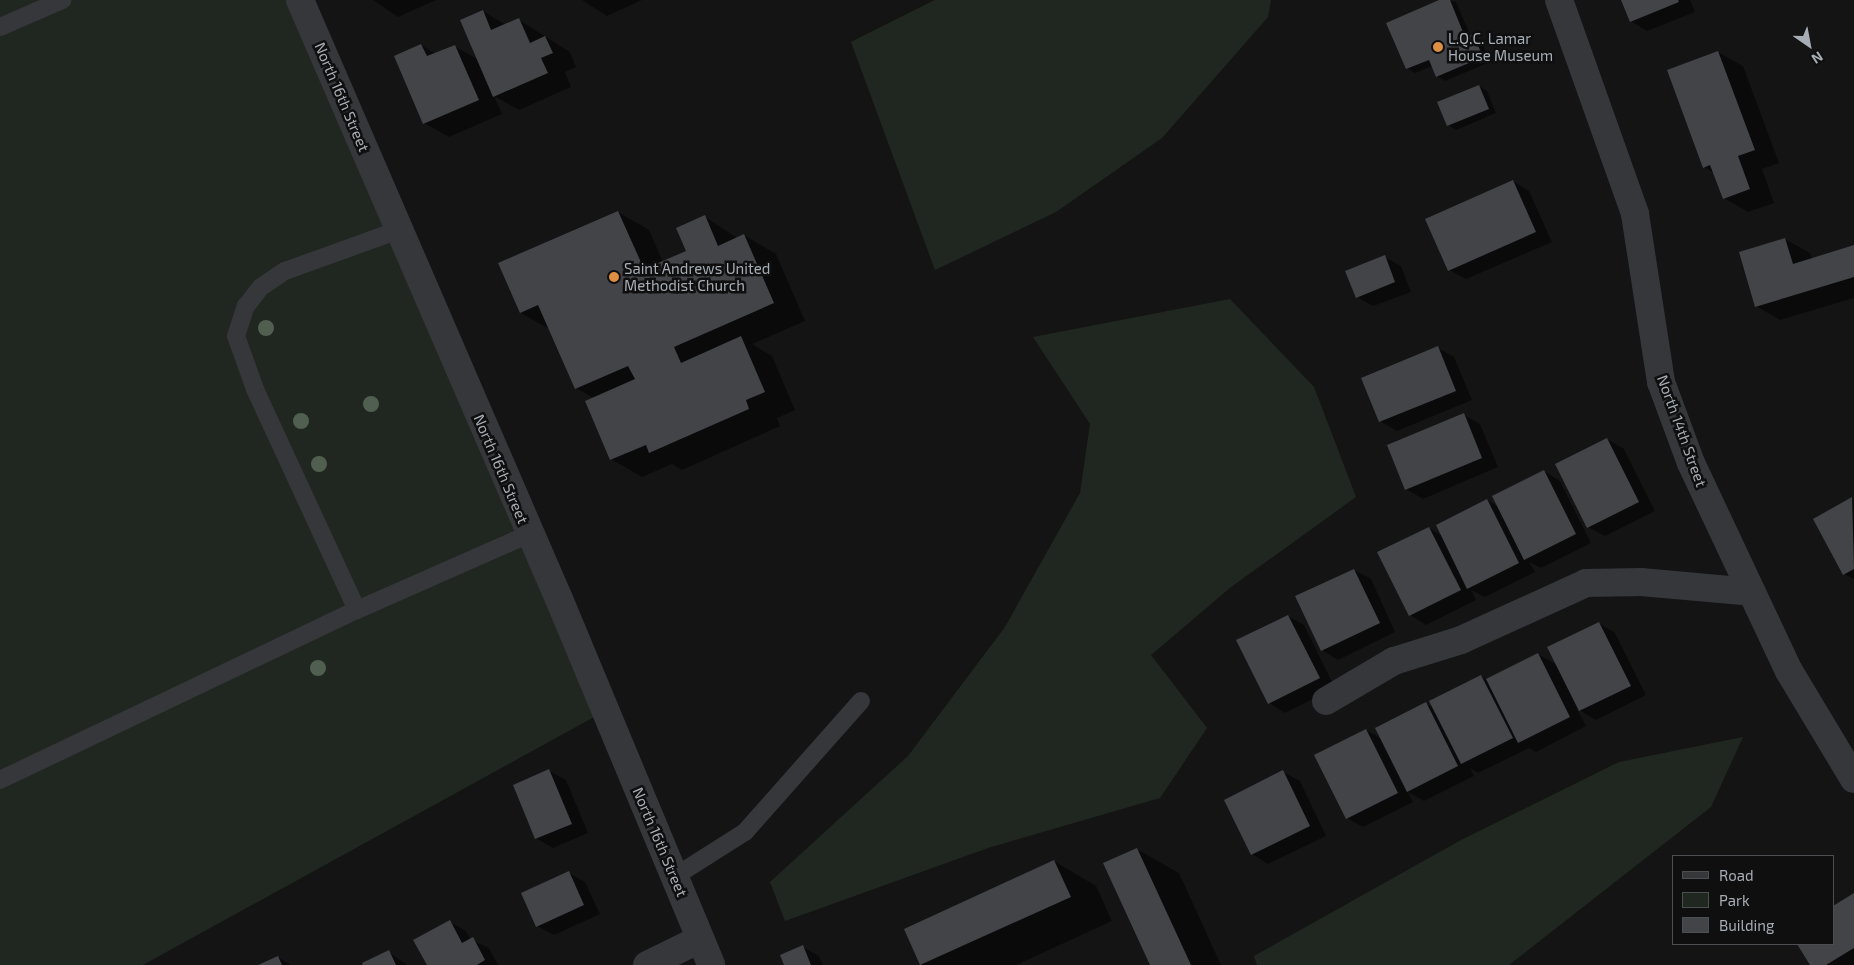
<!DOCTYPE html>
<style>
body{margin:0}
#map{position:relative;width:1854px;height:965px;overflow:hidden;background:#141415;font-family:"Exo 2",sans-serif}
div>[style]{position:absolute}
.green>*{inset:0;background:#202720}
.shadow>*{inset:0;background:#0007}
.building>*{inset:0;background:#434448}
.lane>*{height:18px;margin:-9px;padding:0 9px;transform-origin:9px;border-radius:9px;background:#35373a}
.street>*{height:28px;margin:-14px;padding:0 14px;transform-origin:14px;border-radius:14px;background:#35373a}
.trees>*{width:16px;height:16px;margin:-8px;border-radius:50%;background:#515f50}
.dots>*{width:14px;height:14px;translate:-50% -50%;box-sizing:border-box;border:2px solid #0f0f10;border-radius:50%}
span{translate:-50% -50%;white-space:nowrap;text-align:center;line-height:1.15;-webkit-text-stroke:5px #0f0f10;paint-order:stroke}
.poi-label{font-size:15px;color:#a7adb4}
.left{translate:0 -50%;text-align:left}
.street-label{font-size:15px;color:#a7adb4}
.legend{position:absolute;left:1672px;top:855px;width:162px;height:90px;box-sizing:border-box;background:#0f0f10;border:1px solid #4c4e52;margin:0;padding:6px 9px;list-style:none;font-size:15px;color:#a7adb4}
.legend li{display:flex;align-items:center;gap:10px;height:25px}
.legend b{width:25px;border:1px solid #4c4e52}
.north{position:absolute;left:1784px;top:20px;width:50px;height:50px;-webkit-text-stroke:4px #0f0f10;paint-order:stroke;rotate:147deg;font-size:14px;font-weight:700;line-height:20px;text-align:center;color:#a7adb4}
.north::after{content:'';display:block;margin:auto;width:18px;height:22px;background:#a7adb4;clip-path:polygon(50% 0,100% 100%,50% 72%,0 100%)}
</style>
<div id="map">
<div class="green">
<i style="clip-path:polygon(0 0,300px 0,605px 711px,143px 965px,0 965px)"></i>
<i style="clip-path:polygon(935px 0,1271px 0,1268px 17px,1162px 138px,1056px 212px,935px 270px,851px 42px)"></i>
<i style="clip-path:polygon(1230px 299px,1314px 387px,1356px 497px,1231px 587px,1151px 655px,1207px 728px,1160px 798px,988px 848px,785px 921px,770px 882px,908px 756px,1005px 627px,1080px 493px,1090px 424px,1033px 337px)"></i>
<i style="clip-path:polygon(1743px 737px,1711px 807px,1509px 965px,1257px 965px,1254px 956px,1461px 840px,1619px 762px)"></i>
</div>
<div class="shadow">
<i style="clip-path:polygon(373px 0,436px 0,398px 17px)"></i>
<i style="clip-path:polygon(582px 0,642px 0,607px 16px)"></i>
<i style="clip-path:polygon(1442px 0,1456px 2px,1471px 37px,1481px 40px,1490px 62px,1445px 81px,1437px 76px,1432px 66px,1415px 73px,1407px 68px)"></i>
<i style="clip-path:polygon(1622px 0,1690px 0,1695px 12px,1647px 31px,1631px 21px)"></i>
<i style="clip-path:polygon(483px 11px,506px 25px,519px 20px,570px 52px,576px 67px,565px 72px,571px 87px,519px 110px,494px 96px,502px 114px,449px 137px,424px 123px,421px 45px,436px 54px,454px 46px,479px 60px)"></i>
<i style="clip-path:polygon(1718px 52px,1743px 66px,1779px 163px,1762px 169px,1774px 203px,1748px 212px,1724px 198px,1714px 173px,1704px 167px)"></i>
<i style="clip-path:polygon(1479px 86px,1487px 91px,1496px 113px,1456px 130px,1448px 125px)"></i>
<i style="clip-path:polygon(1513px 181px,1529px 191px,1552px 242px,1466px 279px,1449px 270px)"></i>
<i style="clip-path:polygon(618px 212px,649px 230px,663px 262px,688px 252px,704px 216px,737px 238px,744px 235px,776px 254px,805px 321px,752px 344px,772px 356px,795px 410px,777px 418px,780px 426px,682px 470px,672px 464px,642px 477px,611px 459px,593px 398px,576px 388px,551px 330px,521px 313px)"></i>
<i style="clip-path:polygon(1785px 239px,1810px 253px,1812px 259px,1854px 247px,1854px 298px,1780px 320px,1756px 306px,1740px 253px)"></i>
<i style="clip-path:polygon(1385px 257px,1401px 266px,1411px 292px,1373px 306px,1357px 297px)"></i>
<i style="clip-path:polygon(1438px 348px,1454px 357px,1472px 400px,1397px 431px,1380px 421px)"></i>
<i style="clip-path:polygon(1464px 415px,1480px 424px,1498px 467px,1423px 499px,1406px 489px)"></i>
<i style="clip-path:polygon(1607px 439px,1624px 449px,1655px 511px,1605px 536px,1588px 527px)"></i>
<i style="clip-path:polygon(1544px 471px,1560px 481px,1591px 543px,1541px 568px,1529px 562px,1535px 572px,1485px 597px,1471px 590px,1476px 600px,1426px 625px,1410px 615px,1429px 528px,1442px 536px,1487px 500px,1499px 507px)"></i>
<i style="clip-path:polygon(1852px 499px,1854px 500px,1854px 579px,1844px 574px,1815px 519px)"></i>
<i style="clip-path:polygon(1354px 570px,1371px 579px,1395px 632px,1338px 660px,1322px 650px)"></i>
<i style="clip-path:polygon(1288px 616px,1304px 625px,1335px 688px,1285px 713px,1269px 703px)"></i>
<i style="clip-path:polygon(1599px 623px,1615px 633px,1646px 695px,1596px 720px,1577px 709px,1586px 726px,1536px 752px,1529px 748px,1478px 773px,1470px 768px,1474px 776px,1424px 801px,1408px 792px,1413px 802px,1363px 827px,1347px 818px,1366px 730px,1382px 739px,1426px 704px,1434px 708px,1481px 676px,1487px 680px,1538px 654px,1557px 665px)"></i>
<i style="clip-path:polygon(549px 771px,566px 780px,588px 833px,553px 848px,536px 838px)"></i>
<i style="clip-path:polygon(1283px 772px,1300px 781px,1326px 836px,1268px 864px,1252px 854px)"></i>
<i style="clip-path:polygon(1137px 849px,1179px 873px,1221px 965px,1151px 965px)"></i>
<i style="clip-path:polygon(1054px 861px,1096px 886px,1112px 921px,1016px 965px,922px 965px,905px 929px)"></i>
<i style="clip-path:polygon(569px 873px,585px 882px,600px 914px,554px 935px,537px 926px)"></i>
<i style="clip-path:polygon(1854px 895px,1854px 965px,1812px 965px,1799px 944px,1833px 944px,1833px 908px)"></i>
<i style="clip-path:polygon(450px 922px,466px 931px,471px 940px,489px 948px,498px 965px,428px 965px)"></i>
<i style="clip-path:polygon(803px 947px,819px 956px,823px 965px,786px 965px)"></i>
<i style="clip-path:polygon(389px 952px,407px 965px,365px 965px)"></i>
<i style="clip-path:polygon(278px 957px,291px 965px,261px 965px)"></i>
</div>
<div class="building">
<i style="clip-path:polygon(1439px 0,1450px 0,1465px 37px,1473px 34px,1483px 57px,1436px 77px,1429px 60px,1406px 69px,1386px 23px)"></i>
<i style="clip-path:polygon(1621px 0,1678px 0,1679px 2px,1630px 22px)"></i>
<i style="clip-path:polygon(483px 10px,491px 30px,519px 18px,530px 43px,545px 36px,553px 53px,541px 58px,548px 73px,493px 97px,460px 20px)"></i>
<i style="clip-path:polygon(421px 44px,427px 56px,455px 45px,479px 100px,423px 124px,394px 56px)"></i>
<i style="clip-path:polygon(1718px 51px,1755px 150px,1738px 156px,1750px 189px,1723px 199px,1710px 165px,1703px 168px,1667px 70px)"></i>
<i style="clip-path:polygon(1479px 85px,1489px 109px,1447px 126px,1437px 102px)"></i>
<i style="clip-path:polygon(1513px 180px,1536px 232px,1448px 271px,1425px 219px)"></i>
<i style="clip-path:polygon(618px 211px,644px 269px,686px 251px,676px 228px,705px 215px,718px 246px,744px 234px,774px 303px,674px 347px,681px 363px,741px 336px,765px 392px,746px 400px,749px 409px,649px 453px,646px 445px,610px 460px,585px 401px,635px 379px,628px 366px,575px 389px,538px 305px,520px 313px,498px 263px)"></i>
<i style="clip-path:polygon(1785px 238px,1793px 264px,1854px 245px,1854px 277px,1755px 307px,1739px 252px)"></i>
<i style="clip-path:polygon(1385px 255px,1395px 282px,1356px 298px,1345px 271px)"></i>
<i style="clip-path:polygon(1438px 346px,1456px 391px,1379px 422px,1361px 378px)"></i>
<i style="clip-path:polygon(1464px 413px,1482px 458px,1405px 490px,1387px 445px)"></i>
<i style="clip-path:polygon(1607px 438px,1639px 502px,1587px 528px,1555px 464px)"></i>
<i style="clip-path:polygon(1544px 470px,1576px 534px,1524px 560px,1492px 496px)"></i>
<i style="clip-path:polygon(1852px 497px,1854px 569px,1843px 575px,1813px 519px)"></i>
<i style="clip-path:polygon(1487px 499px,1519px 563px,1467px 589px,1436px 525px)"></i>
<i style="clip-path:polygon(1429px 527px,1461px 590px,1409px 616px,1377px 552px)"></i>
<i style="clip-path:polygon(1354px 569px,1380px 623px,1321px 651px,1295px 596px)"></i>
<i style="clip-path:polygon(1288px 615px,1320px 678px,1268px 704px,1236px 640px)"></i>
<i style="clip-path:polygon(1599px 622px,1631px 686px,1579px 711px,1547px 647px)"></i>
<i style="clip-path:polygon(1538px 653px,1570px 717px,1518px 743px,1486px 679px)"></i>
<i style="clip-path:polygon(1481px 675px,1513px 738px,1461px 764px,1429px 701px)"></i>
<i style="clip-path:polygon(1426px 702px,1458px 766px,1407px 792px,1375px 728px)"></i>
<i style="clip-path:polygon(1366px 729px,1398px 793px,1346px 819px,1314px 755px)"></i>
<i style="clip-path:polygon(549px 769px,572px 824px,535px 839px,513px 785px)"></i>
<i style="clip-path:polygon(1283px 770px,1310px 826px,1251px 855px,1224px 800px)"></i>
<i style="clip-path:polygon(1137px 848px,1191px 965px,1150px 965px,1103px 863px)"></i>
<i style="clip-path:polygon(1054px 860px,1071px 897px,920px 965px,904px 929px)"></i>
<i style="clip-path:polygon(569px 871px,584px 905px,536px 927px,521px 893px)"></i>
<i style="clip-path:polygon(1854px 893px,1854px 948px,1826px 965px,1810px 965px,1797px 944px,1833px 944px,1833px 906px)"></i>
<i style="clip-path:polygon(450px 920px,462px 943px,473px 937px,485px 960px,477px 965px,427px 965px,413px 940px)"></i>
<i style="clip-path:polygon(803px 945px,811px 965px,784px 965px,780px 955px)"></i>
<i style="clip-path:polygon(389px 950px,396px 965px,363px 965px,362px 963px)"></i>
<i style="clip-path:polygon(278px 956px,282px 965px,258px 965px)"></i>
</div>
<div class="lane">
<i style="left:0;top:27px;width:68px;rotate:-23.5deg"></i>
<i style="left:357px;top:610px;width:243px;rotate:-114.8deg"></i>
<i style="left:255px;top:389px;width:56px;rotate:-109.7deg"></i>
<i style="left:236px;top:336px;width:32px;rotate:-72deg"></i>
<i style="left:246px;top:306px;width:24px;rotate:-52deg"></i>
<i style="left:261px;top:287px;width:29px;rotate:-34deg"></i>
<i style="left:285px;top:271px;width:121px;rotate:-19.8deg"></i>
<i style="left:0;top:780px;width:395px;rotate:-25.5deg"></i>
<i style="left:357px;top:610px;width:188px;rotate:-23.8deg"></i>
<i style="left:674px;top:877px;width:84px;rotate:-32.4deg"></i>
<i style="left:745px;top:832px;width:175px;rotate:-48.5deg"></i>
</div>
<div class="street">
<i style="left:300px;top:0;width:653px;rotate:66.62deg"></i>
<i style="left:559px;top:599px;width:396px;rotate:67.4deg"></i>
<i style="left:1559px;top:0;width:227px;rotate:70.4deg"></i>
<i style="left:1635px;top:214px;width:170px;rotate:81.2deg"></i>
<i style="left:1661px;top:382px;width:86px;rotate:69.7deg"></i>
<i style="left:1691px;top:463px;width:230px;rotate:64.8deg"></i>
<i style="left:1789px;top:671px;width:126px;rotate:59deg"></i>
<i style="left:1326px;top:701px;width:79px;rotate:-30.5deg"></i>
<i style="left:1394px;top:661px;width:70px;rotate:-17.4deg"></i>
<i style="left:1461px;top:640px;width:137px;rotate:-24.5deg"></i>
<i style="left:1586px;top:583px;width:55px;rotate:-1deg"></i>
<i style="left:1641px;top:582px;width:111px;rotate:5.1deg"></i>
<i style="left:647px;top:965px;width:59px;rotate:-26.1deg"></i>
</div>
<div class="trees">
<i style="left:266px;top:328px"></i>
<i style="left:371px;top:404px"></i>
<i style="left:301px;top:421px"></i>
<i style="left:319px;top:464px"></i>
<i style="left:318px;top:668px"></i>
</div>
<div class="dots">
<i style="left:1438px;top:47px;background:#de8f43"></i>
<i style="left:614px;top:277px;background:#de8f43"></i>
</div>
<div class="poi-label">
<span class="left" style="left:1448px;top:47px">L.Q.C. Lamar<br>House Museum</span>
<span class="left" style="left:624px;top:277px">Saint Andrews United<br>Methodist Church</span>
</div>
<div class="street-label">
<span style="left:342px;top:97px;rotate:67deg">North 16th Street</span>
<span style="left:1682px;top:431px;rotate:70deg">North 14th Street</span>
<span style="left:501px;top:469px;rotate:67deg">North 16th Street</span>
<span style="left:660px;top:842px;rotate:67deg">North 16th Street</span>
</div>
<ul class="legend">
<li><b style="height:6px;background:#35373a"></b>Road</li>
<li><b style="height:14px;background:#202720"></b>Park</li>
<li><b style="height:14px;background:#434448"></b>Building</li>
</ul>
<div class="north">N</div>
</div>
